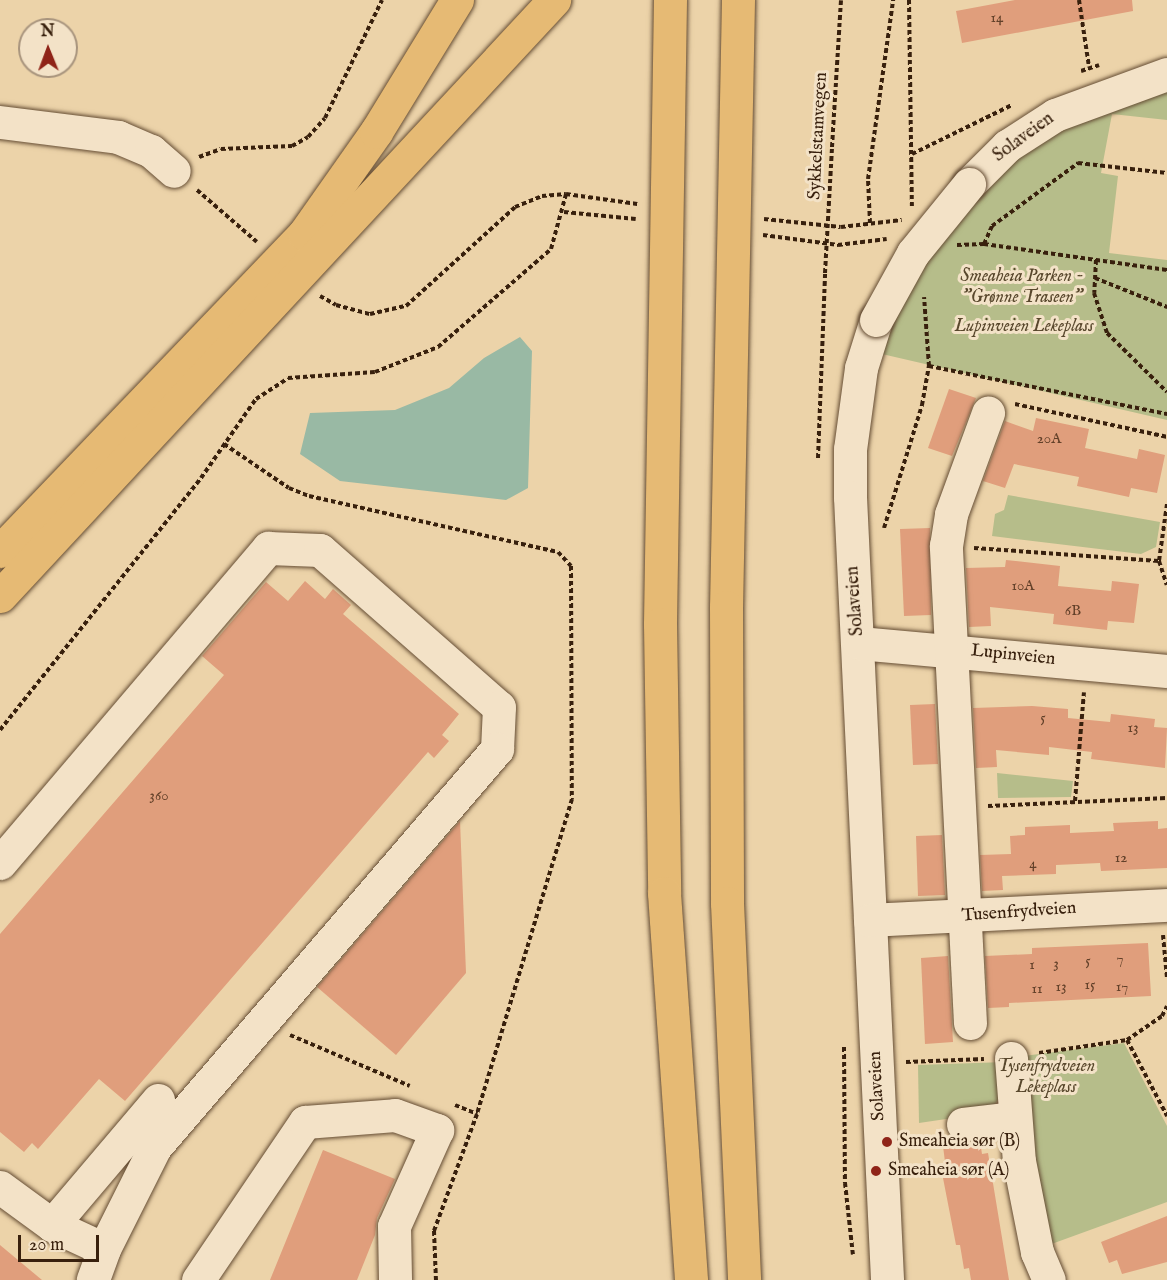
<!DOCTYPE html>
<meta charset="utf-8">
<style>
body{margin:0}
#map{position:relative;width:1167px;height:1280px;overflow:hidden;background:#ecd3a9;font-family:"IM FELL English",serif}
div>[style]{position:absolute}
.green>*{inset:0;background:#b6bd8a}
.water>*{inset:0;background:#99b9a4}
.building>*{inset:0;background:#e09e7c}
.path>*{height:4px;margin-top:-2px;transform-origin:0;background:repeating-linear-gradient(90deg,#38200d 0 4.5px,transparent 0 7.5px)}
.roads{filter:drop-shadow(0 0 2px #654d34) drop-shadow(0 0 2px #654d34)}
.minor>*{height:33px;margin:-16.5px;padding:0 16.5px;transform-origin:16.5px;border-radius:16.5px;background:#f3e2c7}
.highway>*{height:33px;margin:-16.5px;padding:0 16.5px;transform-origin:16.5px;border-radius:16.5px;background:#e6ba74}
.path-bridge>*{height:4px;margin-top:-2px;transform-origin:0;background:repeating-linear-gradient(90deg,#38200d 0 4.5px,transparent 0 7.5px)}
.bridges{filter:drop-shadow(0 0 2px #654d34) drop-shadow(0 0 2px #654d34)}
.minor-bridge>*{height:33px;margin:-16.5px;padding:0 16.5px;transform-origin:16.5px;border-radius:16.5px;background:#f3e2c7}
.dots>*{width:16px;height:16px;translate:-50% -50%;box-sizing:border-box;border:3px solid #f3e2c7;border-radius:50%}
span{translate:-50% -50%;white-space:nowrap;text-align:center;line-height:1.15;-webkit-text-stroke:6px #f3e2c7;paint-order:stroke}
.number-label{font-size:15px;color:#624029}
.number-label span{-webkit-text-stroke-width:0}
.street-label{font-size:18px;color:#38200d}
.park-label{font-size:18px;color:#58472c;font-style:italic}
.poi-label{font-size:18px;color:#38200d}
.left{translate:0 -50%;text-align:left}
.north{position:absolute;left:18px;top:18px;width:60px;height:60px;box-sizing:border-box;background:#f3e2c7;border:2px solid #a8947d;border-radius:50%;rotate:359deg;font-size:16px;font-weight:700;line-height:24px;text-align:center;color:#38200d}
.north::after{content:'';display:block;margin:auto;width:21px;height:27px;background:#8f2418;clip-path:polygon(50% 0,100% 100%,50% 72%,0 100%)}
.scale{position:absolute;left:18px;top:1235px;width:81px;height:27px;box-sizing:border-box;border:3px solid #38200d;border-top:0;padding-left:8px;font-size:18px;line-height:21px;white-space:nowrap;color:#38200d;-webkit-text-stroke:4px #f3e2c7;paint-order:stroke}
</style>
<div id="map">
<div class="green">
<i style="clip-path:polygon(1167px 91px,1167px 120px,1112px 114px,1101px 173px,1118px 176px,1109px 253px,1167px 260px,1167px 420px,882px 354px,908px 287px,964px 208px,1029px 149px,1079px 120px)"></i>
<i style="clip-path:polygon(1008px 495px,1160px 522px,1156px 547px,1141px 554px,992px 536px,995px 514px,1004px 510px)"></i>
<i style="clip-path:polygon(997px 773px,1073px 781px,1071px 797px,998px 798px)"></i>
<i style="clip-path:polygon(1124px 1043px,1167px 1126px,1167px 1202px,1046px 1246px,1016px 1057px)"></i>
<i style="clip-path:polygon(1005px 1062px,1006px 1088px,993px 1107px,980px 1114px,919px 1123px,918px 1065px)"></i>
</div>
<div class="water">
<i style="clip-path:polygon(520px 337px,532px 351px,528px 488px,506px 500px,340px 481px,300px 454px,310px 413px,395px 410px,449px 388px,484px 358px)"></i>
</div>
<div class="building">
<i style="clip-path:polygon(1015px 0,1132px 0,1133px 11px,962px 43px,956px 11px)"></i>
<i style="clip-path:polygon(949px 389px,976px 398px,952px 456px,928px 448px)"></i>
<i style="clip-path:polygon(1036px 418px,1089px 429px,1085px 448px,1137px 459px,1139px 449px,1165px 455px,1157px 493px,1131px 488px,1129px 497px,1077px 486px,1079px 477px,1014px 464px,1005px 488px,983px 481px,1005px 421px,1033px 431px)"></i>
<i style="clip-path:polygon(930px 528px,931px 615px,904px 616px,900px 529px)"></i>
<i style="clip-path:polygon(1006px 560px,1060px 566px,1058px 586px,1111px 591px,1112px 581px,1139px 584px,1134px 623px,1108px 621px,1107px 630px,1053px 624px,1054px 614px,990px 607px,991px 626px,969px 627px,966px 568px,1005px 567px)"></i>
<i style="clip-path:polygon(305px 581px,325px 599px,333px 589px,351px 605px,343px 614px,459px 714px,442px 735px,449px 741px,434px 758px,428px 752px,125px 1101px,99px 1079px,38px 1149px,32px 1143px,24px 1152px,0 1132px,0 934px,224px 675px,202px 656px,266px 582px,288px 601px)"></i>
<i style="clip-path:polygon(935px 704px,938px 764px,913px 765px,910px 705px)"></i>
<i style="clip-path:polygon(1032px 706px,1068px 709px,1068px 718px,1110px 722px,1111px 714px,1155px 719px,1154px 727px,1167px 728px,1165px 768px,1091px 759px,1092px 752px,1049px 747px,1049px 755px,996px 750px,997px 767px,976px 768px,973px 708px)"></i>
<i style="clip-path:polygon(460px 821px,466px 973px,396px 1055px,317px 987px)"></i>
<i style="clip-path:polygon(1158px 821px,1158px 829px,1167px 828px,1167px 868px,1101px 871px,1100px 863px,1056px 865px,1056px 874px,1002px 876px,1003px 890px,982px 891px,980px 855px,1011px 854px,1010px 836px,1025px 835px,1025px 827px,1070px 825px,1070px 833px,1114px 831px,1113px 823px)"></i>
<i style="clip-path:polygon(942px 835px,945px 895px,918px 896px,916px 836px)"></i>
<i style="clip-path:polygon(1148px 943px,1151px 996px,1009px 1003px,1009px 1007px,988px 1008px,985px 956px,1032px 954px,1032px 948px)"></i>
<i style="clip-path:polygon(921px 958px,948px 956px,953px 1042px,925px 1044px)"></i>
<i style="clip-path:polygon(980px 1141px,982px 1154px,988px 1153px,1009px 1280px,971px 1280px,969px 1268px,964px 1269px,960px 1245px,956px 1245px,943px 1178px,947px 1178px,943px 1146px)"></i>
<i style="clip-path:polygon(323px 1150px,395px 1179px,377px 1218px,375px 1235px,357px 1280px,270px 1280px)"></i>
<i style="clip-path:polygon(1167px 1216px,1167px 1262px,1122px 1274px,1117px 1260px,1109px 1263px,1101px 1242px)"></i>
<i style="clip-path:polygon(0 1245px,42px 1280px,0 1280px)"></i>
</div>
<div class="path">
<i style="left:909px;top:0;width:206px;rotate:89.2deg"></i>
<i style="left:1079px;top:0;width:68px;rotate:81.5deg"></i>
<i style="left:1081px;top:71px;width:19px;rotate:-18deg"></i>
<i style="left:832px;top:147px;width:147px;rotate:-86.5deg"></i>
<i style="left:912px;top:154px;width:111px;rotate:-26.1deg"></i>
<i style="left:199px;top:157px;width:23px;rotate:-20deg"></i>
<i style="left:221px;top:149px;width:71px;rotate:-2.4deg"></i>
<i style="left:292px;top:146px;width:18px;rotate:-29deg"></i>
<i style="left:308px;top:137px;width:25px;rotate:-48deg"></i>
<i style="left:325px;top:118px;width:131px;rotate:-64.2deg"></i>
<i style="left:197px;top:190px;width:79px;rotate:40.9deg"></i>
<i style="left:564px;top:212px;width:72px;rotate:5.6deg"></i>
<i style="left:764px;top:219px;width:77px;rotate:5.9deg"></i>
<i style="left:841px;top:227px;width:61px;rotate:-6.5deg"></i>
<i style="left:870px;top:223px;width:44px;rotate:-92.6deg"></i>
<i style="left:868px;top:179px;width:181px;rotate:-82deg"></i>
<i style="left:763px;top:235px;width:76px;rotate:7.6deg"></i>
<i style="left:838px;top:245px;width:49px;rotate:-7deg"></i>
<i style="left:984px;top:244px;width:20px;rotate:-66deg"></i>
<i style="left:992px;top:226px;width:107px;rotate:-36.2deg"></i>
<i style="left:1078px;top:163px;width:90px;rotate:6.4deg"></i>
<i style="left:957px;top:245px;width:27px;rotate:-2deg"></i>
<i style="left:984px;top:244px;width:185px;rotate:8.1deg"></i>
<i style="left:1096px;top:260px;width:33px;rotate:93deg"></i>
<i style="left:1094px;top:293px;width:42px;rotate:72deg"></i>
<i style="left:1107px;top:333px;width:84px;rotate:44.5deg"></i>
<i style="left:1095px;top:278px;width:78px;rotate:21.9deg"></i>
<i style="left:320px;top:296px;width:18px;rotate:29deg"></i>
<i style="left:336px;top:305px;width:35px;rotate:15deg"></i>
<i style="left:370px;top:314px;width:37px;rotate:-13deg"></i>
<i style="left:406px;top:306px;width:147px;rotate:-42.2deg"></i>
<i style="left:515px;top:207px;width:29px;rotate:-22deg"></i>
<i style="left:542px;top:196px;width:24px;rotate:-5deg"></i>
<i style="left:566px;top:194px;width:72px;rotate:8deg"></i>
<i style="left:929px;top:366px;width:243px;rotate:11.4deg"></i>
<i style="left:1015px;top:404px;width:156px;rotate:12.2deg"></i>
<i style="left:224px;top:444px;width:78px;rotate:34.1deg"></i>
<i style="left:289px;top:488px;width:22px;rotate:22deg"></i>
<i style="left:309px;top:496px;width:255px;rotate:12.7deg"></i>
<i style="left:558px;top:552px;width:19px;rotate:47deg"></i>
<i style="left:571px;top:566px;width:233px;rotate:89.8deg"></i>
<i style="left:572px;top:799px;width:329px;rotate:106.8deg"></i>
<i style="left:477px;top:1114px;width:125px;rotate:110.2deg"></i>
<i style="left:434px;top:1231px;width:49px;rotate:87.7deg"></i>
<i style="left:818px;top:458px;width:185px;rotate:-87.8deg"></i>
<i style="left:1167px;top:504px;width:58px;rotate:98deg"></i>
<i style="left:1159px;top:561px;width:25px;rotate:72deg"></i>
<i style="left:884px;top:528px;width:129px;rotate:-72.8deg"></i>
<i style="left:922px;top:405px;width:40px;rotate:-80deg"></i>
<i style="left:929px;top:366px;width:69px;rotate:-94.1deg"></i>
<i style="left:974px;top:548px;width:185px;rotate:4deg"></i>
<i style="left:0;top:730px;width:322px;rotate:-51.4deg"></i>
<i style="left:201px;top:478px;width:96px;rotate:-55.2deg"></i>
<i style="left:256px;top:399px;width:38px;rotate:-33deg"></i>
<i style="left:288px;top:378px;width:87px;rotate:-3.9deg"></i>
<i style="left:375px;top:372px;width:68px;rotate:-21.6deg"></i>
<i style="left:438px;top:347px;width:150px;rotate:-40.9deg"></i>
<i style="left:551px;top:249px;width:57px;rotate:-74.7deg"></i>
<i style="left:1075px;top:801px;width:109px;rotate:-85.3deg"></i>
<i style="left:988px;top:806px;width:179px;rotate:-2.6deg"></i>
<i style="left:1163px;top:935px;width:43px;rotate:84.7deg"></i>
<i style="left:290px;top:1035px;width:130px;rotate:23deg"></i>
<i style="left:1127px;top:1040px;width:86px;rotate:62.2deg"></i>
<i style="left:844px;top:1047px;width:136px;rotate:89.6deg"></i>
<i style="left:845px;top:1183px;width:72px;rotate:83.7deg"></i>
<i style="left:1039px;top:1053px;width:89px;rotate:-8.4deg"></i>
<i style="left:1127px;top:1040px;width:42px;rotate:-34.4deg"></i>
<i style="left:1162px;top:1016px;width:11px;rotate:-63deg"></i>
<i style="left:906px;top:1062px;width:78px;rotate:-2.2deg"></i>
<i style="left:455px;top:1105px;width:24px;rotate:22deg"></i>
</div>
<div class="roads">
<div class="minor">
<i style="left:0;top:122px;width:119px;rotate:7.2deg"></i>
<i style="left:118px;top:137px;width:36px;rotate:23deg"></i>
<i style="left:151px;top:151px;width:30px;rotate:41deg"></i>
<i style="left:969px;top:184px;width:54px;rotate:-45deg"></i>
<i style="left:1007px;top:146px;width:57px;rotate:-32.9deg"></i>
<i style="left:1055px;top:115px;width:119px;rotate:-20.1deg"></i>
<i style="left:876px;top:320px;width:50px;rotate:107.4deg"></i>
<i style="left:861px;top:368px;width:82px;rotate:97.7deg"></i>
<i style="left:850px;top:449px;width:48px;rotate:90deg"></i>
<i style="left:850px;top:497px;width:784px;rotate:87.29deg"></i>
<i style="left:859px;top:643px;width:309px;rotate:5.2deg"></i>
<i style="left:0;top:863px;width:414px;rotate:-49.6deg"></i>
<i style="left:268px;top:548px;width:52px;rotate:2.2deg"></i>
<i style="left:320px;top:550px;width:238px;rotate:41.3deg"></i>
<i style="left:499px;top:707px;width:42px;rotate:92.7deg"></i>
<i style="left:497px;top:749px;width:525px;rotate:130.67deg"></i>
<i style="left:155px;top:1147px;width:114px;rotate:116.6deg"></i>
<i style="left:870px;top:920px;width:297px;rotate:-2.9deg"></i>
<i style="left:970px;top:1023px;width:478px;rotate:-92.9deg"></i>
<i style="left:946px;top:546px;width:32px;rotate:-81deg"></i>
<i style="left:951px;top:514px;width:108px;rotate:-69.9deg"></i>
<i style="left:1011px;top:1058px;width:103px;rotate:85.6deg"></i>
<i style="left:1019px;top:1161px;width:93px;rotate:78.8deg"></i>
<i style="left:1037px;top:1252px;width:30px;rotate:67deg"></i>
<i style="left:963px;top:1124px;width:50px;rotate:-6.8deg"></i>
<i style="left:0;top:1187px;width:64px;rotate:36.2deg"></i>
<i style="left:52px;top:1225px;width:57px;rotate:24.8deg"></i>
<i style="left:104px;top:1249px;width:33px;rotate:110deg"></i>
<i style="left:52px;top:1225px;width:164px;rotate:-49.7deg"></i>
<i style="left:198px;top:1280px;width:191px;rotate:-55.9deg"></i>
<i style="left:305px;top:1122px;width:90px;rotate:-4.4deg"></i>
<i style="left:395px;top:1115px;width:45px;rotate:19.7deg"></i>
<i style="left:437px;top:1130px;width:105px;rotate:114.1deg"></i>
<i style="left:394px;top:1226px;width:54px;rotate:88.9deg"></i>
</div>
<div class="highway">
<i style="left:670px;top:0;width:624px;rotate:90.92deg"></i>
<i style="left:660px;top:624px;width:269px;rotate:89.1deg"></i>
<i style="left:664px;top:893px;width:388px;rotate:86deg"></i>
<i style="left:738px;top:0;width:607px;rotate:91.13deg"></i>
<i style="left:726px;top:607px;width:296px;rotate:89.8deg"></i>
<i style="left:727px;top:903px;width:377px;rotate:87.4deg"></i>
<i style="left:0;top:551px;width:439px;rotate:-46.2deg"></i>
<i style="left:304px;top:234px;width:125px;rotate:-54.8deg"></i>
<i style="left:376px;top:132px;width:155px;rotate:-58.5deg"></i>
<i style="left:0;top:596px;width:814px;rotate:-47.09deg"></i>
</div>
</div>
<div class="path-bridge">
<i style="left:825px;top:273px;width:126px;rotate:-86.8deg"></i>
</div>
<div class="bridges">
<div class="minor-bridge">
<i style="left:876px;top:320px;width:77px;rotate:-61.1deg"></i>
<i style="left:913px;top:253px;width:89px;rotate:-50.9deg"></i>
</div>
</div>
<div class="dots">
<i style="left:887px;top:1142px;background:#8f2418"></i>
<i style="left:876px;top:1171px;background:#8f2418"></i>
</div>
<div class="number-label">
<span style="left:997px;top:18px">14</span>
<span style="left:1049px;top:439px">20A</span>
<span style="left:1023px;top:586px">10A</span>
<span style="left:1073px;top:611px">6B</span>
<span style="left:1043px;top:718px">5</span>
<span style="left:1133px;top:728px">13</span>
<span style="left:159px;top:796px">360</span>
<span style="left:1121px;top:858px">12</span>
<span style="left:1033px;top:864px">4</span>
<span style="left:1120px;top:959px">7</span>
<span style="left:1088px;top:961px">5</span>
<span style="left:1056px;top:964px">3</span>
<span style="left:1032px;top:965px">1</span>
<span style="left:1090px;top:985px">15</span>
<span style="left:1061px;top:987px">13</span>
<span style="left:1122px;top:987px">17</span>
<span style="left:1037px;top:989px">11</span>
</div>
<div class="street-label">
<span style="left:819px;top:136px;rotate:-87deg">Sykkelstamvegen</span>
<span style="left:1024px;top:138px;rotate:-36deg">Solaveien</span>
<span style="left:856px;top:601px;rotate:-94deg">Solaveien</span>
<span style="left:1013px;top:656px;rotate:6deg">Lupinveien</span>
<span style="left:1019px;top:913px;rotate:-4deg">Tusenfrydveien</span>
<span style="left:878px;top:1086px;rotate:-93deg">Solaveien</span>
</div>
<div class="park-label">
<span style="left:1022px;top:288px">Smeaheia Parken -<br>"Grønne Traseen"</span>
<span style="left:1024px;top:327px">Lupinveien Lekeplass</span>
<span style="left:1046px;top:1078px">Tysenfrydveien<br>Lekeplass</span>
</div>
<div class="poi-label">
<span class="left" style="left:899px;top:1142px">Smeaheia sør (B)</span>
<span class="left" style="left:888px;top:1171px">Smeaheia sør (A)</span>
</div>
<div class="north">N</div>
<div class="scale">20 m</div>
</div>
